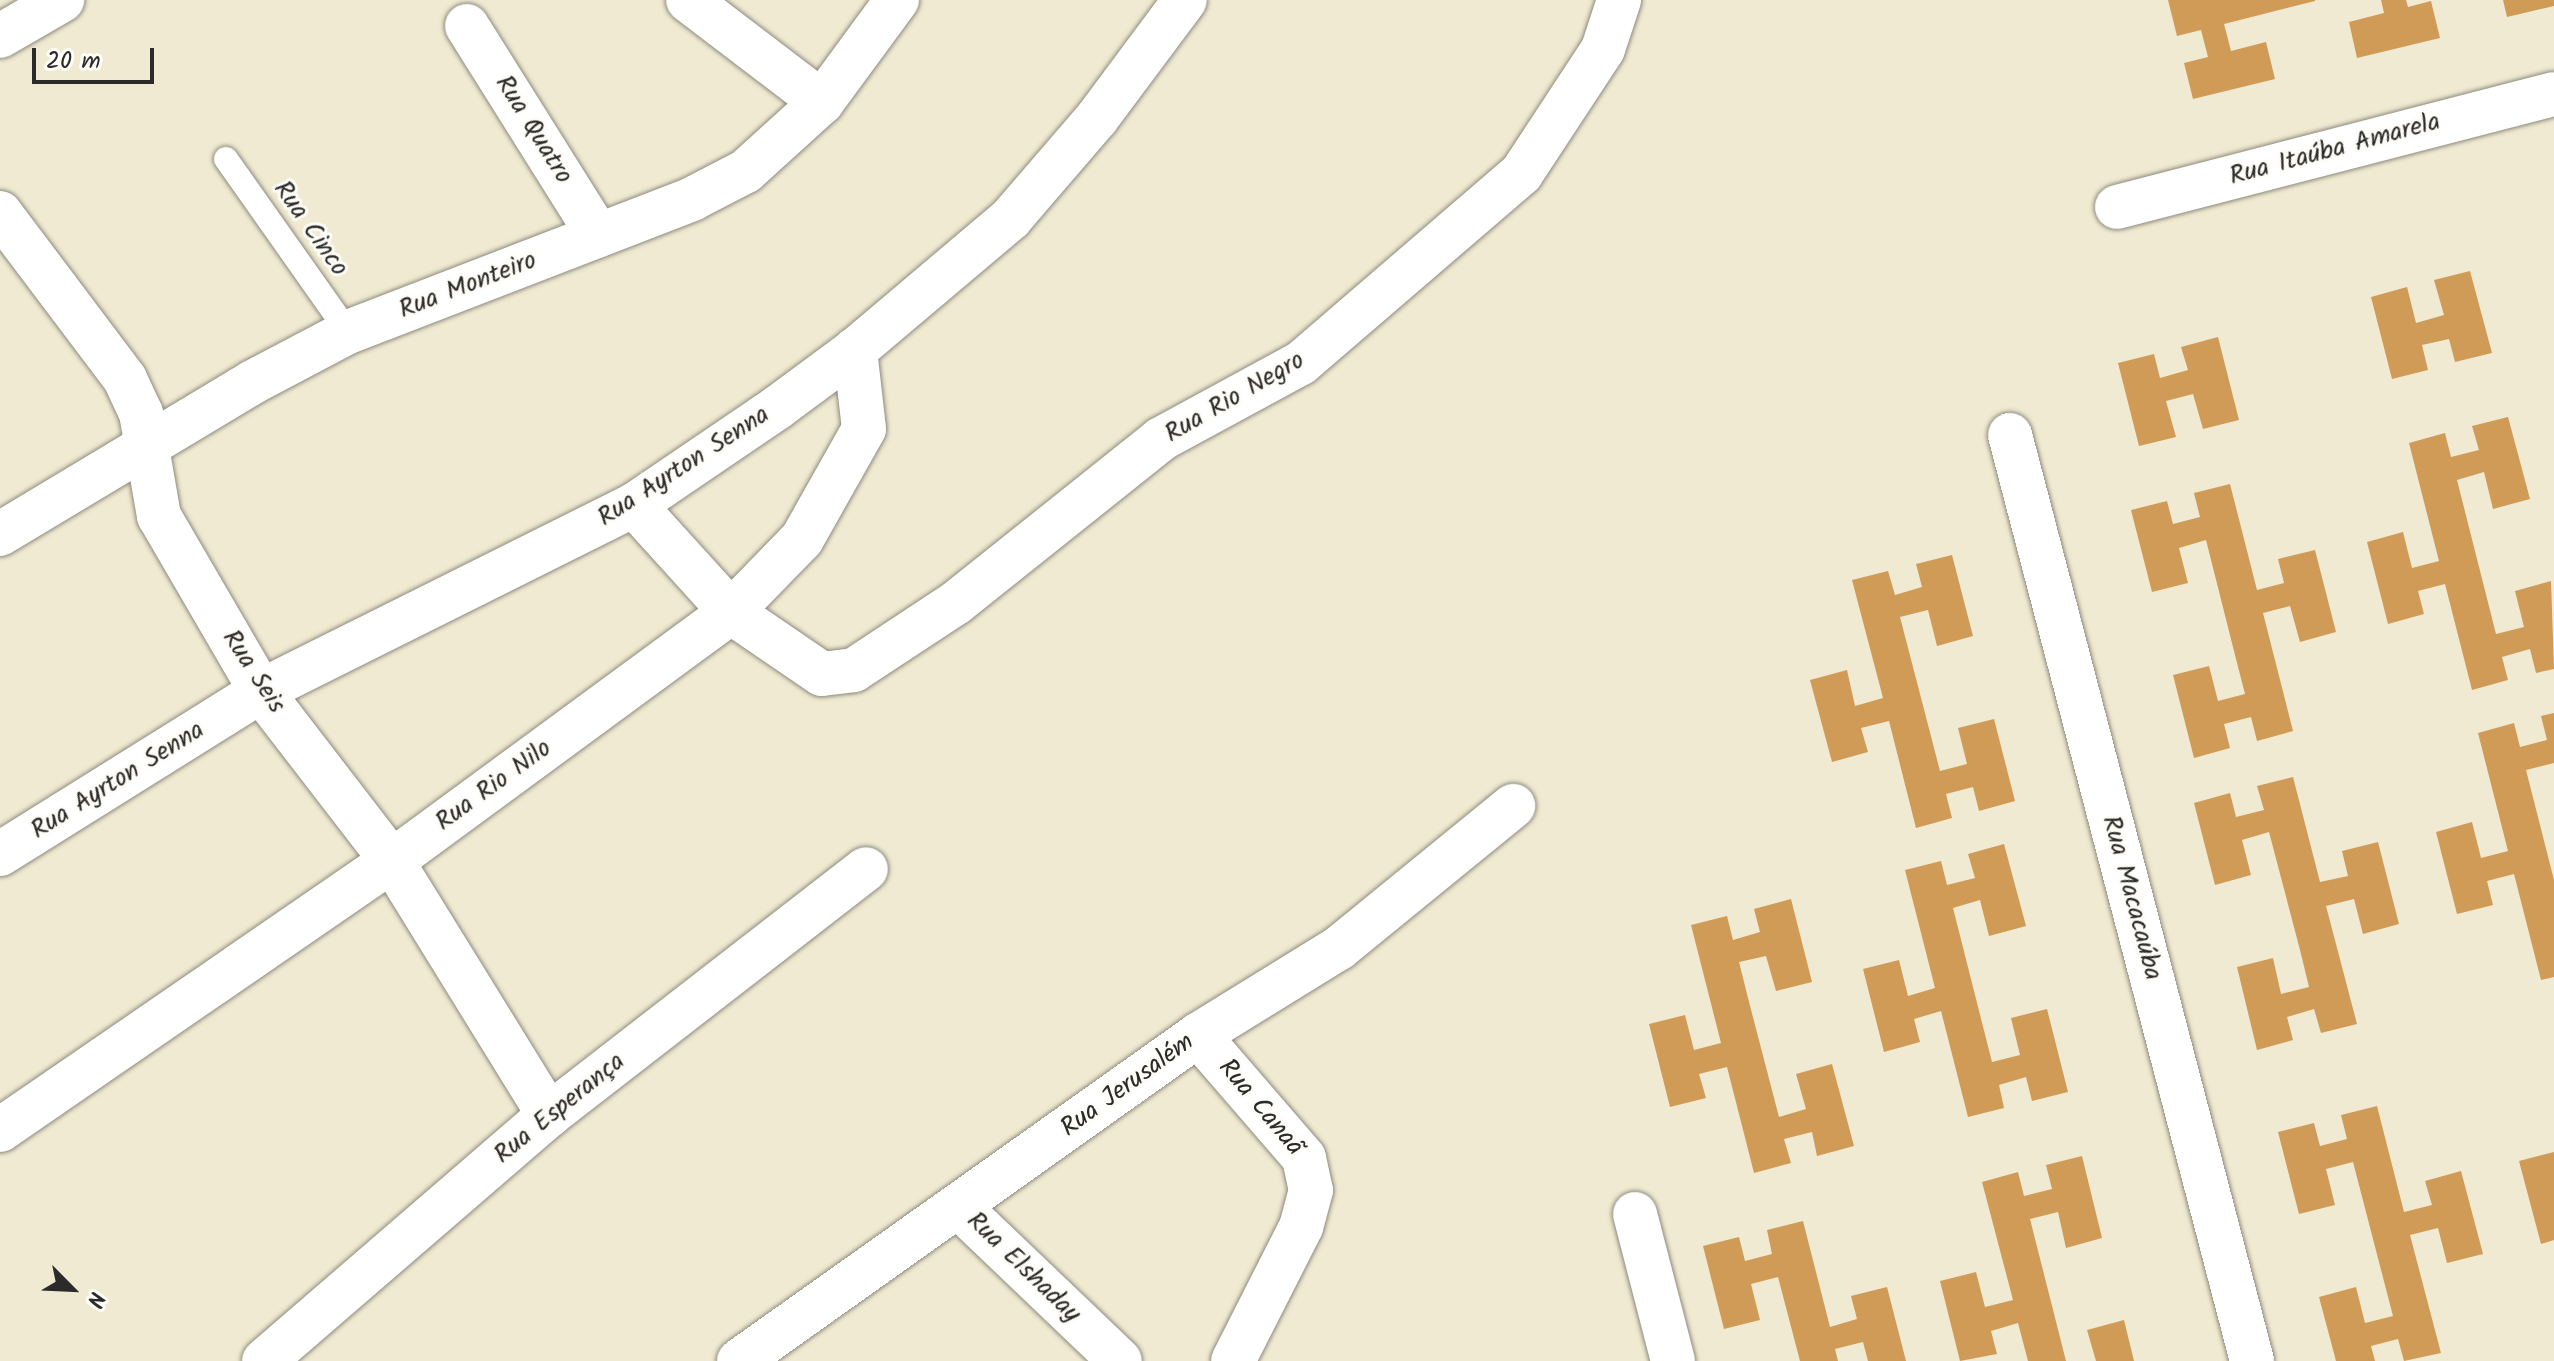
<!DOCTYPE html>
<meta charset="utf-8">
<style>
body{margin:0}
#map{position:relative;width:2554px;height:1361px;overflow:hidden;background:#f0ead2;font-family:Kalam,sans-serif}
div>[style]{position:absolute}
.building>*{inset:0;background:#cf9b57}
.roads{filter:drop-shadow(0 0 2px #8e8a7e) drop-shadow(0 0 2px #8e8a7e)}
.lane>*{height:24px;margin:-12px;padding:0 12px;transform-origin:12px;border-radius:12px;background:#fff}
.street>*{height:44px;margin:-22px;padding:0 22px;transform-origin:22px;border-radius:22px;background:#fff}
span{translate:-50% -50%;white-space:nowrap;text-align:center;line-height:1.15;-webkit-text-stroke:6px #fdfcf7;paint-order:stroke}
.street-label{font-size:26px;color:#2b2b2b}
.north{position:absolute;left:32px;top:1249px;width:80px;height:80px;-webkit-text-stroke:6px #fdfcf7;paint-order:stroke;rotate:114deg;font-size:22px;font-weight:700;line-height:32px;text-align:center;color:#2b2b2b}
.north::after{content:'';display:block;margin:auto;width:28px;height:36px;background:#2b2b2b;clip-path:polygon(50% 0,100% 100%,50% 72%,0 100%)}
.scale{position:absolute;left:32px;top:48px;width:122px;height:36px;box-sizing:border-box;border:4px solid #2b2b2b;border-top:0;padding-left:10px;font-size:24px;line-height:28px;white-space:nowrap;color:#2b2b2b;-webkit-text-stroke:6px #fdfcf7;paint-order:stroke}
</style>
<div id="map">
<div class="building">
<i style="clip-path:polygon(2168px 0,2315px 0,2315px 1px,2224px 24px,2231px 51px,2266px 42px,2275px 79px,2193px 99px,2184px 63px,2208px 57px,2201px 30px,2177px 36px)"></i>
<i style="clip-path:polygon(2381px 0,2406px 0,2408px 7px,2431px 1px,2440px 38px,2357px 58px,2349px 22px,2384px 13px)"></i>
<i style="clip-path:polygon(2503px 0,2554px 0,2554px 6px,2507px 17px)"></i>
<i style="clip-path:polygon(2470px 271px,2492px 353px,2455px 362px,2449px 339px,2422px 345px,2428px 370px,2392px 379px,2371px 297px,2407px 287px,2416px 323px,2444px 315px,2434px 280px)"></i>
<i style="clip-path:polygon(2218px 337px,2239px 420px,2203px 429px,2193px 394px,2166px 401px,2176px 437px,2139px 446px,2118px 363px,2154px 354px,2160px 378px,2188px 370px,2181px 347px)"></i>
<i style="clip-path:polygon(2508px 417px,2530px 499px,2493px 509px,2484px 472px,2457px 480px,2496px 634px,2524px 627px,2515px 591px,2551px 581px,2554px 669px,2536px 673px,2530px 649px,2502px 657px,2508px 680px,2472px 690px,2445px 584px,2418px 591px,2424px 614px,2388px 624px,2367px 542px,2403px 532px,2412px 568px,2439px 561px,2409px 443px,2445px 433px,2451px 457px,2479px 450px,2472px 426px)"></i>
<i style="clip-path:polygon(2230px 484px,2257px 590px,2284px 583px,2278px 559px,2315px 550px,2336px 632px,2300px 642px,2290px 606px,2263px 613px,2293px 731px,2257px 741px,2251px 717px,2224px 724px,2230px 748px,2194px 758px,2173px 675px,2209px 666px,2218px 701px,2245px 694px,2236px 659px,2206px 540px,2179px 548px,2188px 583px,2152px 592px,2131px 510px,2167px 501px,2173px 524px,2200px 517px,2194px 493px)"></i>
<i style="clip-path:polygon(1952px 555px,1973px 636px,1937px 646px,1928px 610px,1900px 617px,1940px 771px,1967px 764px,1958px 728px,1994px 719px,2015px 801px,1979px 811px,1973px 787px,1946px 794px,1952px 818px,1916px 828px,1889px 721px,1861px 728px,1868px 752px,1832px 762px,1810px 680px,1847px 670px,1855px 706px,1883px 698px,1852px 580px,1888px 571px,1895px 595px,1922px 587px,1916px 564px)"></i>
<i style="clip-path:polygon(2554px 713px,2554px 763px,2526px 770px,2554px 880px,2554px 977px,2541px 980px,2514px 874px,2487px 881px,2493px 905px,2457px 914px,2436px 832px,2472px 822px,2481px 858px,2508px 851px,2478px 733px,2514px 723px,2520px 747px,2547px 740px,2541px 716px)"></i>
<i style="clip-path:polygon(2293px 777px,2320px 882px,2348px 876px,2342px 851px,2378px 842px,2399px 924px,2363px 934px,2354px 899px,2326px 906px,2357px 1024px,2321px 1033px,2314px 1009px,2287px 1017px,2293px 1040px,2257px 1050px,2237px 967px,2273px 958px,2281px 994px,2309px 987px,2300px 950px,2269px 832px,2242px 840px,2251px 875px,2215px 885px,2194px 803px,2230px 793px,2236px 817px,2264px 810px,2257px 786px)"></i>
<i style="clip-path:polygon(2004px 844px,2026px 926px,1989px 936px,1980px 900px,1953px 908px,1992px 1062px,2020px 1055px,2011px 1018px,2047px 1009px,2068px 1092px,2032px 1101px,2026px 1077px,1999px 1085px,2004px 1108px,1968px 1117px,1941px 1011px,1914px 1019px,1920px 1042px,1884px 1052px,1863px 969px,1899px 960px,1908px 996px,1935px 988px,1905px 870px,1941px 861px,1947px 885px,1975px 878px,1968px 854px)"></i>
<i style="clip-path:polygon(1791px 899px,1812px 982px,1776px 991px,1766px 956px,1739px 962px,1748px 998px,1779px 1117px,1806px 1109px,1796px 1074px,1832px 1064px,1854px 1146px,1817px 1156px,1812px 1132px,1784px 1139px,1791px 1163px,1754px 1173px,1727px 1067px,1699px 1074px,1706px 1098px,1670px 1107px,1649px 1024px,1685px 1015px,1694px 1050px,1721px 1043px,1691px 925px,1727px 916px,1733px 940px,1760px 932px,1754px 909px)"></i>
<i style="clip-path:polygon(2377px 1106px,2404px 1212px,2432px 1205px,2425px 1181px,2461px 1171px,2483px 1254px,2447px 1263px,2438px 1228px,2410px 1235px,2441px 1353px,2404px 1361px,2398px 1339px,2371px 1346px,2375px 1361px,2336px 1361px,2319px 1297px,2356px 1287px,2365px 1323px,2393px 1316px,2353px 1162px,2326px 1169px,2335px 1205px,2299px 1214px,2278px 1132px,2314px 1123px,2320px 1146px,2347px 1139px,2341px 1115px)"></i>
<i style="clip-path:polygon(2554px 1152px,2554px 1240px,2541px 1244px,2519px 1161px)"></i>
<i style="clip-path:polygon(2082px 1156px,2102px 1238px,2066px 1248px,2058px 1212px,2030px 1219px,2066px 1361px,2028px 1361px,2018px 1323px,1991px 1331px,1997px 1354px,1960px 1361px,1940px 1281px,1976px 1272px,1985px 1307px,2013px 1300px,1982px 1182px,2018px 1172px,2024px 1196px,2052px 1189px,2046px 1165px)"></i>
<i style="clip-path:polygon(1803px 1221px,1830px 1327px,1857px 1319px,1851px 1296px,1887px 1287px,1906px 1361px,1868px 1361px,1863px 1342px,1835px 1349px,1838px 1361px,1800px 1361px,1778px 1277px,1751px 1284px,1760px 1320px,1724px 1329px,1703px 1246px,1739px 1237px,1745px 1261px,1772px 1254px,1767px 1230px)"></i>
<i style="clip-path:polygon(2124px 1320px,2134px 1361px,2096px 1361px,2087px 1330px)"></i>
</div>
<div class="roads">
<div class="lane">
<i style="left:226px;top:159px;width:212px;rotate:54.8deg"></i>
</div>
<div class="street">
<i style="left:688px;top:0;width:168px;rotate:37.3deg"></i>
<i style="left:467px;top:26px;width:247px;rotate:57.9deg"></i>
<i style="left:0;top:36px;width:72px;rotate:-30.1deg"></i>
<i style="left:2117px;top:207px;width:451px;rotate:-14.5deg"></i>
<i style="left:0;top:213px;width:208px;rotate:53deg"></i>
<i style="left:125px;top:379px;width:38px;rotate:65deg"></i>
<i style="left:141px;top:413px;width:105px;rotate:80.1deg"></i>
<i style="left:159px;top:516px;width:203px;rotate:59.8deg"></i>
<i style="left:261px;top:691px;width:215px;rotate:52.4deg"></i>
<i style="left:392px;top:861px;width:299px;rotate:58.3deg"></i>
<i style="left:2010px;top:435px;width:957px;rotate:75.35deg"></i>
<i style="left:634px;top:505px;width:144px;rotate:47.8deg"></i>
<i style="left:731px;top:612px;width:110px;rotate:34.3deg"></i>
<i style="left:822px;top:674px;width:32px;rotate:-7deg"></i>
<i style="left:854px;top:670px;width:123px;rotate:-33.4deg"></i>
<i style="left:957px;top:602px;width:261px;rotate:-38.6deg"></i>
<i style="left:1161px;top:439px;width:159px;rotate:-28.5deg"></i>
<i style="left:1301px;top:363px;width:290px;rotate:-40.7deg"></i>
<i style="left:1521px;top:174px;width:149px;rotate:-56.7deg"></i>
<i style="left:1603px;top:49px;width:52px;rotate:-71.9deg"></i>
<i style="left:0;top:534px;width:295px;rotate:-31deg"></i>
<i style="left:253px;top:382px;width:107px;rotate:-27.8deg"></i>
<i style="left:348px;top:332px;width:369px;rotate:-21.1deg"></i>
<i style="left:692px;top:199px;width:61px;rotate:-27.4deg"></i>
<i style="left:746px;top:171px;width:103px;rotate:-42.2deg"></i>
<i style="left:822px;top:102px;width:127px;rotate:-53.7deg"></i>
<i style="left:0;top:854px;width:308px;rotate:-32deg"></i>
<i style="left:261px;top:691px;width:417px;rotate:-26.5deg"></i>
<i style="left:634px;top:505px;width:174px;rotate:-34.2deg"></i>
<i style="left:778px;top:407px;width:96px;rotate:-36.5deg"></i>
<i style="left:855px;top:350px;width:204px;rotate:-40.2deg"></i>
<i style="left:1011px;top:218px;width:132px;rotate:-49.3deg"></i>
<i style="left:1097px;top:118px;width:147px;rotate:-53.3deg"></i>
<i style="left:1198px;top:1035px;width:162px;rotate:49.2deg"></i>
<i style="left:1304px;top:1158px;width:33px;rotate:78deg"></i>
<i style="left:1311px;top:1190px;width:38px;rotate:105deg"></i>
<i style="left:1301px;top:1227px;width:150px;rotate:116.9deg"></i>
<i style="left:0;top:1130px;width:475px;rotate:-34.5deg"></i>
<i style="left:392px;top:861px;width:421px;rotate:-36.3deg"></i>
<i style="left:731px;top:612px;width:102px;rotate:-45.8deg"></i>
<i style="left:802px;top:539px;width:126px;rotate:-60.6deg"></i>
<i style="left:864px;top:429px;width:80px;rotate:-96.5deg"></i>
<i style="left:960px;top:1208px;width:221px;rotate:43.7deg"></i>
<i style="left:1635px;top:1214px;width:152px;rotate:75.5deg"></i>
<i style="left:264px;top:1361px;width:376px;rotate:-40.8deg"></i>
<i style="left:549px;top:1115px;width:401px;rotate:-37.8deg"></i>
<i style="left:739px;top:1361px;width:563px;rotate:-35.38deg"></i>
<i style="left:1198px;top:1035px;width:166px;rotate:-31.7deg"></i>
<i style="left:1339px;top:948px;width:225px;rotate:-39.2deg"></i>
</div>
</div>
<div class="street-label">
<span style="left:533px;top:130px;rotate:58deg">Rua Quatro</span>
<span style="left:2335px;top:150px;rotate:-15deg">Rua Itaúba Amarela</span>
<span style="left:310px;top:229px;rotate:55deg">Rua Cinco</span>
<span style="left:468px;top:286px;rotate:-21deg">Rua Monteiro</span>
<span style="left:1235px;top:398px;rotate:-30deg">Rua Rio Negro</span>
<span style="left:684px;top:467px;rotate:-33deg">Rua Ayrton Senna</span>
<span style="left:253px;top:672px;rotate:57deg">Rua Seis</span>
<span style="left:118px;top:781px;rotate:-32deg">Rua Ayrton Senna</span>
<span style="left:494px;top:786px;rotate:-36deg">Rua Rio Nilo</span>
<span style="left:2131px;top:898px;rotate:75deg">Rua Macacaúba</span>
<span style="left:1128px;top:1086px;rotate:-36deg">Rua Jerusalém</span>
<span style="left:1260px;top:1108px;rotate:50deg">Rua Canaã</span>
<span style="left:560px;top:1109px;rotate:-39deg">Rua Esperança</span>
<span style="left:1023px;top:1268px;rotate:44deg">Rua Elshaday</span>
</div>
<div class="north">N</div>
<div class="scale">20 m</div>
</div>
